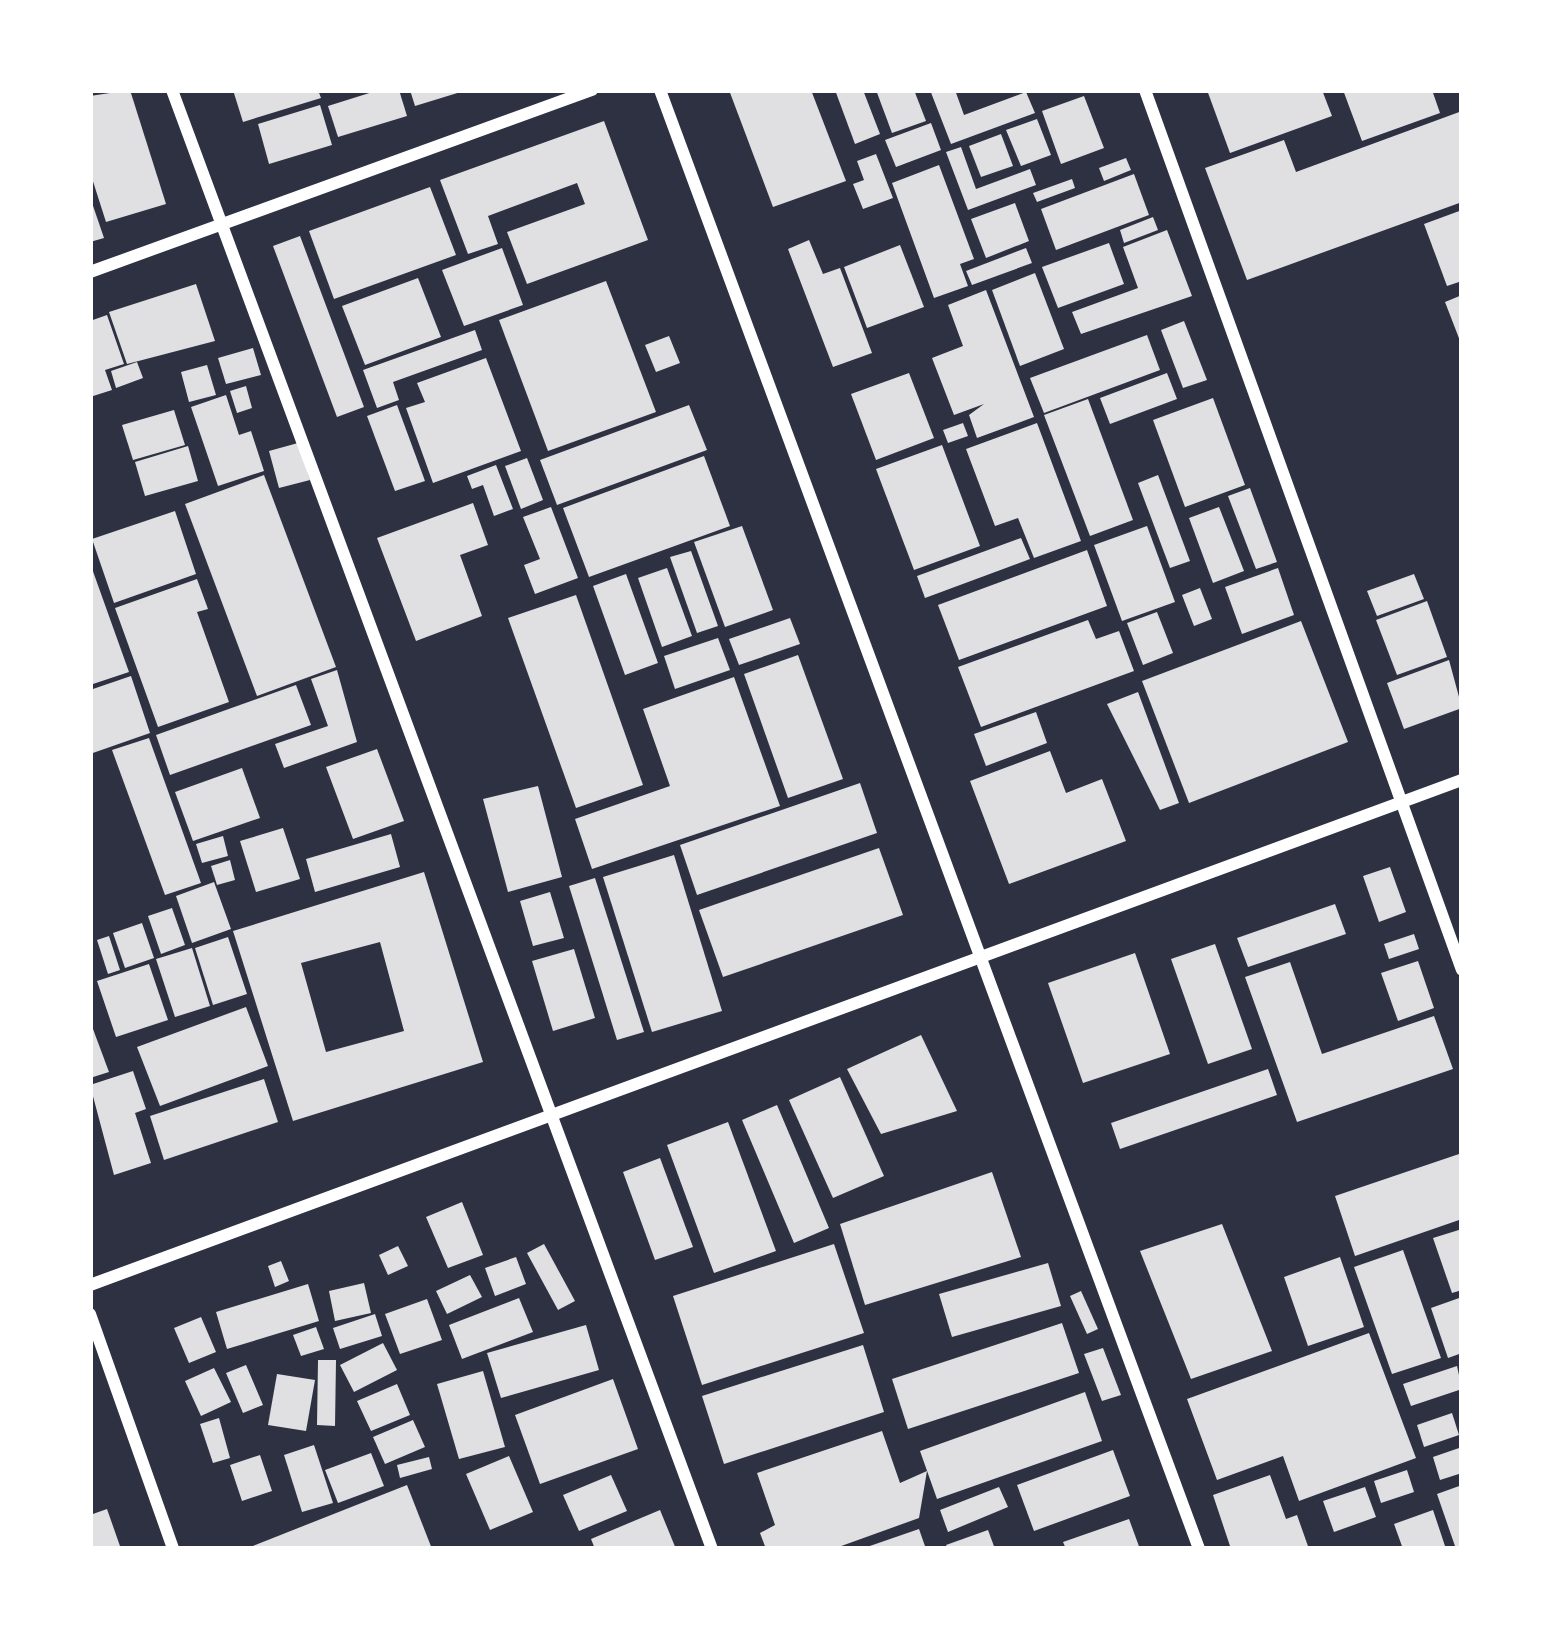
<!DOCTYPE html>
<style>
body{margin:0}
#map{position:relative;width:1552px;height:1639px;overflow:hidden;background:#2d3142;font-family:"PT Sans",sans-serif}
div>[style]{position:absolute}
.building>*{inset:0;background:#e0e0e3}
.minor>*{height:12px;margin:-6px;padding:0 6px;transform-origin:6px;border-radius:6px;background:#fff}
span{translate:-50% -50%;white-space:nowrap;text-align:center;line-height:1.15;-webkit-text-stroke:12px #fff;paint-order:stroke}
.frame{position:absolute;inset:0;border:93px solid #fff;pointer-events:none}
</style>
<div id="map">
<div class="building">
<i style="clip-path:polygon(130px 90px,166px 204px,106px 222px,90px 172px,90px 96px)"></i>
<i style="clip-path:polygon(233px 90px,318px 90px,321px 98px,243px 122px)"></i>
<i style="clip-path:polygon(379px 90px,399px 90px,407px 116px,338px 137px,328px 106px)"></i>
<i style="clip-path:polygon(410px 90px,464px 90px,464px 91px,415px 106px)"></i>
<i style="clip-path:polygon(729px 90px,811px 90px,846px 181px,773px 207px)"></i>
<i style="clip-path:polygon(835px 90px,863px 90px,880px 134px,855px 144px)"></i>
<i style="clip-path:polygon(876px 90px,914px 90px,926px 121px,892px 133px)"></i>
<i style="clip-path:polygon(930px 90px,955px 90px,964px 115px,1026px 92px,1035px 113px,951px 144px)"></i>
<i style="clip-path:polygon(1207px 90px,1322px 90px,1332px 116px,1230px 153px)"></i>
<i style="clip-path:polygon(1343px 90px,1432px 90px,1440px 113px,1362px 141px)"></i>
<i style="clip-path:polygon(1084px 96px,1104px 148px,1061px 164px,1042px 111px)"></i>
<i style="clip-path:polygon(320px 105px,332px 145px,269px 164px,258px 124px)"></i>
<i style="clip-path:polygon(1462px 111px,1462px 202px,1247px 280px,1205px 168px,1284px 140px,1296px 172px)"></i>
<i style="clip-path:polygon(1037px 119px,1051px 155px,1021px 166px,1006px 130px)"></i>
<i style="clip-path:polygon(604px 121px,648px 240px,527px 284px,507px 232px,585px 204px,577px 183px,488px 216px,498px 244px,468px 254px,440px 180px)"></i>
<i style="clip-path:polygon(931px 123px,941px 150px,896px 167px,885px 140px)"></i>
<i style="clip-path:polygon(1001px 134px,1013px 166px,981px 177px,969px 146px)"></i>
<i style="clip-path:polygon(961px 147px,976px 189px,1030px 169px,1036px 185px,968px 210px,946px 152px)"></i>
<i style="clip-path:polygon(876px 154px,893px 198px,863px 209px,853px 184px,864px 180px,857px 161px)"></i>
<i style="clip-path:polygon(1126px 158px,1131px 170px,1104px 181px,1099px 168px)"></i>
<i style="clip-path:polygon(939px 165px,974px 259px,960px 264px,968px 286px,934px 298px,892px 183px)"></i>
<i style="clip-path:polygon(1134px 174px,1149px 215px,1056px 250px,1041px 209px)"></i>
<i style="clip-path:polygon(1072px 179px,1075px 188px,1037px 202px,1033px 193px)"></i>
<i style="clip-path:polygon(430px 187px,456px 255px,334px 299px,309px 231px)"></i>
<i style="clip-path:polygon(90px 197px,104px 238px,90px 242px)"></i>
<i style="clip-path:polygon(1015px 203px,1029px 241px,986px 258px,971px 219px)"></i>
<i style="clip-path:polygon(1462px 210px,1462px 281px,1447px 286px,1424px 224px)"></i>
<i style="clip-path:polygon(1153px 217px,1158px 230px,1124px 243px,1120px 230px)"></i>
<i style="clip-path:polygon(1167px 230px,1192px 296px,1081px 334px,1072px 312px,1138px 288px,1123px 247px)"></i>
<i style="clip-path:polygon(300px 236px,364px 407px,337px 417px,273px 246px)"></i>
<i style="clip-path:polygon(809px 240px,823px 274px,840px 268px,872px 353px,833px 367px,788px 249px)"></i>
<i style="clip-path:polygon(1109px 243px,1124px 284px,1058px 308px,1042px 267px)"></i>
<i style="clip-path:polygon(900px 245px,924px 307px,867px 328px,844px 267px)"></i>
<i style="clip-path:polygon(502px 248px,523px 305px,464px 326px,442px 270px)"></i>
<i style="clip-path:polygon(1026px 248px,1032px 263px,972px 285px,966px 271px)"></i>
<i style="clip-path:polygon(1035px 273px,1064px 349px,1020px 366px,992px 290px)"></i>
<i style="clip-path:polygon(418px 278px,441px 337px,365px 365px,342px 306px)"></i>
<i style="clip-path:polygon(606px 281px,656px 412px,548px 451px,499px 320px)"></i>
<i style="clip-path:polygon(196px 284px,215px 341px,127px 364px,109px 312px)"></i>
<i style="clip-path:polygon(986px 290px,1034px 417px,977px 438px,969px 415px,984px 404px,954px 415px,932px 358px,963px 346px,948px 305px)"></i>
<i style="clip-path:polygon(1462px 295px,1462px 346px,1445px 302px)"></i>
<i style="clip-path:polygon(107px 315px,124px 364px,105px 370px,112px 390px,90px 397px,90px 321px)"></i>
<i style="clip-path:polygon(1184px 321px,1207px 380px,1183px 388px,1161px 330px)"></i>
<i style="clip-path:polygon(475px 330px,482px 350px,393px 382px,399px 400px,377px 408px,363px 370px)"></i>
<i style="clip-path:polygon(1147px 335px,1160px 370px,1044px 413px,1030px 378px)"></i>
<i style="clip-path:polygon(669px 336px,680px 363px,656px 372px,645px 345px)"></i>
<i style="clip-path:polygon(253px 348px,261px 375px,226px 384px,218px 358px)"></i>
<i style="clip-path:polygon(486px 358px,521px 451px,433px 483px,406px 408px,425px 402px,417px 383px)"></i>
<i style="clip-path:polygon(137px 362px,143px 378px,116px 388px,111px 371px)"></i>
<i style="clip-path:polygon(207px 365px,216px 395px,189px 402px,181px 372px)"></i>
<i style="clip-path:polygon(909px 373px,934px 438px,876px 460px,851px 394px)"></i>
<i style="clip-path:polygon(1167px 373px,1177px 399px,1110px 424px,1100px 398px)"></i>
<i style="clip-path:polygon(246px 386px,252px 408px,237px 413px,230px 391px)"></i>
<i style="clip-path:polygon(226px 395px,239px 435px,251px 431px,264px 471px,218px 486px,191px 407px)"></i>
<i style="clip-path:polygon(1213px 398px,1245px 485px,1185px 507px,1153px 420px)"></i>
<i style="clip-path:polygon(1088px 399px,1133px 520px,1090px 536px,1044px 415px)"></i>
<i style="clip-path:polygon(397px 405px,425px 481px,395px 491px,367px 416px)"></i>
<i style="clip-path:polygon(689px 405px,707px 450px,557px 505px,540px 460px)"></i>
<i style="clip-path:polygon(174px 410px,185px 445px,133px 460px,122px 425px)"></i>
<i style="clip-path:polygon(963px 423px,968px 436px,948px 443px,943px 430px)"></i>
<i style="clip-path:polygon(1037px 423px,1081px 541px,1034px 558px,1018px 518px,995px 526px,966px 449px)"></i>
<i style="clip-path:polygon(298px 443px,310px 480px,279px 488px,269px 451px)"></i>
<i style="clip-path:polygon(942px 445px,980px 546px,914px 570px,876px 469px)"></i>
<i style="clip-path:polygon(188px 446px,198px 481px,145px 496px,135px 462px)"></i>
<i style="clip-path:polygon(704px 456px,730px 526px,589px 577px,563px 508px)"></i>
<i style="clip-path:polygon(527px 458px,543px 500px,521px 509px,505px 466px)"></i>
<i style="clip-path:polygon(496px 465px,513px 509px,494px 516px,483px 485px,472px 489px,467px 476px)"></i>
<i style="clip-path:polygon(264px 475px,336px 667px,257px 696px,185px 504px)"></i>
<i style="clip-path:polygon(1158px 475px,1190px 561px,1170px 568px,1138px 483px)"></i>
<i style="clip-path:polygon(1250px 488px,1277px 562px,1256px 569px,1228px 496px)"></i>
<i style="clip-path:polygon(473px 503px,488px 545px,460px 555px,482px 616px,416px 641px,377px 538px)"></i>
<i style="clip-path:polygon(551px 507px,578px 578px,535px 594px,524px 565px,540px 559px,523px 517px)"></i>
<i style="clip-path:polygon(1219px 507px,1244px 571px,1213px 583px,1189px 518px)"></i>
<i style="clip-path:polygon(175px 511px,196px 574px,114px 603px,92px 539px)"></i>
<i style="clip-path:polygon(742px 526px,773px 610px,725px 627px,694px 542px)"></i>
<i style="clip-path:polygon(1147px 526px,1175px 602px,1122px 621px,1094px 545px)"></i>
<i style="clip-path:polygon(1021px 538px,1030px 559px,925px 598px,917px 576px)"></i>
<i style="clip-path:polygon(1087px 550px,1107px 606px,959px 660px,938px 605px)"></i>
<i style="clip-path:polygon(691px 551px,718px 626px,697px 633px,670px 557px)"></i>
<i style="clip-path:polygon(90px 563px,129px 672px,90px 685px)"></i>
<i style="clip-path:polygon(667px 568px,692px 636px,662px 647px,638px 578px)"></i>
<i style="clip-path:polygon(1278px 568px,1294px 615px,1242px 634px,1225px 587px)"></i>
<i style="clip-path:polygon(626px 574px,658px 663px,625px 675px,593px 586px)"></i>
<i style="clip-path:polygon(1414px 574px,1424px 599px,1377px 616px,1367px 591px)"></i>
<i style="clip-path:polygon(197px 579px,208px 609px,197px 612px,229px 702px,158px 727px,115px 608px)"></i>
<i style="clip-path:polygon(1200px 588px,1212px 619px,1194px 626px,1182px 595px)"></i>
<i style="clip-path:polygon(576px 595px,643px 785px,576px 808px,508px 618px)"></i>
<i style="clip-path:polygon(1427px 601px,1447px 657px,1397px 675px,1376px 620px)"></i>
<i style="clip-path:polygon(1157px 612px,1173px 653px,1143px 665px,1127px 623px)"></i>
<i style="clip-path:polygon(790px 618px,800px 644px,739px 665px,729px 639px)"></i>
<i style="clip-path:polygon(1088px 620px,1096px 639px,1119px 631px,1134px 671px,981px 727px,958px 667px)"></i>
<i style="clip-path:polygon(1301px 621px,1348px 742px,1189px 803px,1142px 681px)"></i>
<i style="clip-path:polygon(718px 638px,730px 670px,675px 689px,664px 656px)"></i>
<i style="clip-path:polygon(798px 655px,843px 779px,788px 798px,744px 674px)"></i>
<i style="clip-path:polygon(1449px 660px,1462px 708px,1404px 729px,1387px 683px)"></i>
<i style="clip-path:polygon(337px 670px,357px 742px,284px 768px,275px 744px,328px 726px,311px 679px)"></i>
<i style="clip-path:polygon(131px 676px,150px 733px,90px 754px,90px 690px)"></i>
<i style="clip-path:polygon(734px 677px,780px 806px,592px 869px,575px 819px,670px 786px,643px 709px)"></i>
<i style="clip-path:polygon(296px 685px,311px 725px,170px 775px,156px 735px)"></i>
<i style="clip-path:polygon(1138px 692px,1179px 803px,1160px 810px,1107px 704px)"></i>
<i style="clip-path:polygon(1036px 712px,1047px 743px,986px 766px,974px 734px)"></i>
<i style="clip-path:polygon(149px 738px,201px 883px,165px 895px,112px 750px)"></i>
<i style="clip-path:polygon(377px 749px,404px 821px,353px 839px,326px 767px)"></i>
<i style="clip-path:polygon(1050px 751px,1066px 793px,1102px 779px,1126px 841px,1009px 884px,970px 781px)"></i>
<i style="clip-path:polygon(242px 768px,260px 818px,193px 841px,175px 792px)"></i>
<i style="clip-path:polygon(860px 783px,877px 833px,697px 895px,680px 845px)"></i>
<i style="clip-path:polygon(538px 786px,562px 877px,508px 892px,483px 799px)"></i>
<i style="clip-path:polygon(283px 828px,300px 879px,256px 892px,240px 841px)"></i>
<i style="clip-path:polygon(391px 834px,400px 867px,315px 892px,306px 859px)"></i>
<i style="clip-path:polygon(223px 836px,228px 856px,202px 863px,196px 844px)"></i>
<i style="clip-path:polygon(879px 848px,903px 915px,723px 977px,699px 910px)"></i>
<i style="clip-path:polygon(674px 855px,722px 1011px,652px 1032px,603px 877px)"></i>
<i style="clip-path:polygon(230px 860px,235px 880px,217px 885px,211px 866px)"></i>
<i style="clip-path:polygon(1390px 867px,1406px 912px,1379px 922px,1363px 876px)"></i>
<i style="clip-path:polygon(evenodd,424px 872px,483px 1062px,293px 1121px,233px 931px,424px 872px,380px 942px,404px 1031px,326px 1052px,301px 963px,380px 942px)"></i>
<i style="clip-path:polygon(595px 878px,644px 1032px,617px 1040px,569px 886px)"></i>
<i style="clip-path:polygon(214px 882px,231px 929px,192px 943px,176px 896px)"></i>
<i style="clip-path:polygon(550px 892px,564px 938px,533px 946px,520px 901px)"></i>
<i style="clip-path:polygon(1335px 904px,1346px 934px,1248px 967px,1237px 938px)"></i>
<i style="clip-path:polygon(172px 908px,185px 945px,161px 954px,148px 916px)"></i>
<i style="clip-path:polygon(142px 923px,154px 958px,125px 968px,113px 933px)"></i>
<i style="clip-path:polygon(1414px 934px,1419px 949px,1389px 959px,1384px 944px)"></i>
<i style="clip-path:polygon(109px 936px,120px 970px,108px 974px,97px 940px)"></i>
<i style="clip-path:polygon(228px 937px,247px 994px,213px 1005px,195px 948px)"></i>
<i style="clip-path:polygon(1215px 944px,1252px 1049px,1208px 1064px,1171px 959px)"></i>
<i style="clip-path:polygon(192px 948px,210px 1006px,175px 1017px,156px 959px)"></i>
<i style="clip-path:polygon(574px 949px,595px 1018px,553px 1031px,532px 961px)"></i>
<i style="clip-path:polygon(1135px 953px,1170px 1054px,1083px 1083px,1048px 983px)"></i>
<i style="clip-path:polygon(1418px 961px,1434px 1008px,1398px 1021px,1381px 973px)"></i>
<i style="clip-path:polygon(1290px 962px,1322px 1054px,1434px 1016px,1453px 1069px,1297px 1122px,1245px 977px)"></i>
<i style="clip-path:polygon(149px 964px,168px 1020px,116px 1037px,97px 981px)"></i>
<i style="clip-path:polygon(246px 1007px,268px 1066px,160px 1106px,137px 1047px)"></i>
<i style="clip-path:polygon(90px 1021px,109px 1072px,90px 1078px)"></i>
<i style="clip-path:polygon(921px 1035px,957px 1111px,881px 1134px,847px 1069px)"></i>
<i style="clip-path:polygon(1268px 1069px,1277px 1095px,1120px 1149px,1111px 1123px)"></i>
<i style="clip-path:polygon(133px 1071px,146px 1109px,135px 1113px,151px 1163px,114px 1175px,90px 1085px)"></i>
<i style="clip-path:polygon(840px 1077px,884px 1176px,833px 1198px,789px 1100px)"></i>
<i style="clip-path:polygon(264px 1079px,278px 1122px,164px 1160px,150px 1116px)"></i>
<i style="clip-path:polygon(777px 1105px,829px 1228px,794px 1243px,742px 1120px)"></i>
<i style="clip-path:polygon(728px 1122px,776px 1251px,714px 1273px,667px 1145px)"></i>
<i style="clip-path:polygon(1462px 1153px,1462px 1219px,1355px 1256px,1335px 1196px)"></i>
<i style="clip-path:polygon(660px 1158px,693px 1247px,655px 1260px,623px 1172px)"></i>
<i style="clip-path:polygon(992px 1172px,1021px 1257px,865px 1305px,840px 1224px)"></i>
<i style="clip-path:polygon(462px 1202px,483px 1255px,448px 1268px,426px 1217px)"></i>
<i style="clip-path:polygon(1222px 1224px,1272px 1351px,1191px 1379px,1140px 1251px)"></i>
<i style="clip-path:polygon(1462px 1229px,1462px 1290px,1452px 1293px,1433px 1238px)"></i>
<i style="clip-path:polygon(544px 1244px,575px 1301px,558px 1310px,527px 1253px)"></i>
<i style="clip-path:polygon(834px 1244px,864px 1333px,702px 1385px,673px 1296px)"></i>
<i style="clip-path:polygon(398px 1246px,408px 1266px,388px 1275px,379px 1255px)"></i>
<i style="clip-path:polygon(1403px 1250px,1441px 1358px,1392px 1374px,1354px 1267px)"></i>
<i style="clip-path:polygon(516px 1257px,526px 1284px,495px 1296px,485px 1268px)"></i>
<i style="clip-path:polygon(1340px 1257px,1364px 1327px,1308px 1346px,1284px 1277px)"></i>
<i style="clip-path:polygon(281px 1261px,289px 1281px,275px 1287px,268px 1266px)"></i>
<i style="clip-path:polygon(1048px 1263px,1061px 1306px,952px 1337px,939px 1294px)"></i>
<i style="clip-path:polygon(470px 1275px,482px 1297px,447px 1314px,436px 1291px)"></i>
<i style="clip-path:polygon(364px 1283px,371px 1313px,335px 1321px,329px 1291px)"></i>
<i style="clip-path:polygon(308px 1284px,319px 1321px,227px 1349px,216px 1312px)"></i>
<i style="clip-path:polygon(1081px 1291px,1098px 1329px,1087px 1334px,1070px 1296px)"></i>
<i style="clip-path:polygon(1462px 1297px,1462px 1353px,1448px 1358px,1431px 1308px)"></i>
<i style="clip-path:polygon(519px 1298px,533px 1332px,462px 1359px,449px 1325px)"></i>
<i style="clip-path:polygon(427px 1299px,442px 1340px,400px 1354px,385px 1314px)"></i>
<i style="clip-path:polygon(375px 1314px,382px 1336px,340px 1349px,333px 1328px)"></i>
<i style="clip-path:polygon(201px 1317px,216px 1352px,189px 1363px,174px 1328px)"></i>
<i style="clip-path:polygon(1062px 1323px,1079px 1373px,908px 1429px,892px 1379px)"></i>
<i style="clip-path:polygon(586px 1325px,599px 1370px,501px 1398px,487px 1353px)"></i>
<i style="clip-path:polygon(316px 1327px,324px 1349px,301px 1356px,293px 1335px)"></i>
<i style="clip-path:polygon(1369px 1333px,1416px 1458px,1299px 1501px,1283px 1456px,1217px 1480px,1187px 1399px)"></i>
<i style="clip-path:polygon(383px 1343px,397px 1370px,354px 1392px,340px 1365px)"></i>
<i style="clip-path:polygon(863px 1345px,884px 1412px,724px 1464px,702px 1396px)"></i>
<i style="clip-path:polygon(1103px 1348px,1121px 1395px,1102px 1401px,1084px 1354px)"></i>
<i style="clip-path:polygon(318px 1360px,336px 1360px,335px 1426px,317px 1425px)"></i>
<i style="clip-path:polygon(246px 1365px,263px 1405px,243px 1413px,226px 1373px)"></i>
<i style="clip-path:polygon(1457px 1366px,1462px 1389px,1411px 1406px,1403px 1384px)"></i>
<i style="clip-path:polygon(214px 1368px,231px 1402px,201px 1416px,185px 1381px)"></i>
<i style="clip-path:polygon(483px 1371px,505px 1447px,459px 1459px,437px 1384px)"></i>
<i style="clip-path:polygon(277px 1374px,315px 1380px,306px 1431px,268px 1425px)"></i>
<i style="clip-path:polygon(613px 1379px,638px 1449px,540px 1484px,515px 1415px)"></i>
<i style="clip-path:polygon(397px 1384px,410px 1415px,371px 1431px,357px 1401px)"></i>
<i style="clip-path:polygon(1085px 1392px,1102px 1441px,937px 1499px,920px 1451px)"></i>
<i style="clip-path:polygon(1452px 1413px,1459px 1435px,1424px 1447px,1417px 1425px)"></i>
<i style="clip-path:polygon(219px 1418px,230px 1458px,213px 1463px,200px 1424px)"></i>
<i style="clip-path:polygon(413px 1420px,425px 1447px,385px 1464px,373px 1437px)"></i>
<i style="clip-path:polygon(882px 1431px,900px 1483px,927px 1471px,919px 1518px,833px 1549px,766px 1549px,760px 1533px,775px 1525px,757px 1473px)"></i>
<i style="clip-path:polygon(314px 1445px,333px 1503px,302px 1512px,284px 1455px)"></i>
<i style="clip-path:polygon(1462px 1447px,1462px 1473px,1440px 1480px,1433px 1457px)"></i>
<i style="clip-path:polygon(1113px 1450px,1130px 1496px,1034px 1531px,1017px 1485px)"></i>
<i style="clip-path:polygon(371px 1453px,384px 1486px,338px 1503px,325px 1470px)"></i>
<i style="clip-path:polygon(260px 1455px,272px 1491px,242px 1501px,230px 1465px)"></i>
<i style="clip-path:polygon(509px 1456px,533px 1512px,490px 1530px,466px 1474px)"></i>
<i style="clip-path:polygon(429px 1457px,432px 1469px,400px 1478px,397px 1465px)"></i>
<i style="clip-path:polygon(1407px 1470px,1414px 1492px,1381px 1503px,1374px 1481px)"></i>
<i style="clip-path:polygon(611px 1475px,627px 1511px,579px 1531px,563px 1495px)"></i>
<i style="clip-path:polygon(1270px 1475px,1286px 1519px,1297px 1515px,1309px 1549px,1231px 1549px,1213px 1495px)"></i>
<i style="clip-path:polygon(407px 1485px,432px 1549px,245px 1549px)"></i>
<i style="clip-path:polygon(1462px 1485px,1462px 1549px,1456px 1549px,1437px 1494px)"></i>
<i style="clip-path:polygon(999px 1487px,1008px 1507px,948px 1532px,940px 1510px)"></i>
<i style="clip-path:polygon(1365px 1487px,1376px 1517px,1334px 1532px,1323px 1501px)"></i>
<i style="clip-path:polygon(107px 1509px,121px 1549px,90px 1549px,90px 1515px)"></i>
<i style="clip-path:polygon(660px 1510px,676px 1549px,595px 1549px,591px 1539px)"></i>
<i style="clip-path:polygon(1433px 1510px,1446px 1549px,1403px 1549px,1394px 1524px)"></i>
<i style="clip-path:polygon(1129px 1519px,1140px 1549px,1066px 1549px,1063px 1542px)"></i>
<i style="clip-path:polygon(919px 1529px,926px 1549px,865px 1549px,864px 1548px)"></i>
<i style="clip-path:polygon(988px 1530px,995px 1549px,948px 1549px,946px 1545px)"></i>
</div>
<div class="minor">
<i style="left:172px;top:90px;width:1556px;rotate:69.69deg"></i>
<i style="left:660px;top:90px;width:1555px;rotate:69.72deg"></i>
<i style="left:1145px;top:90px;width:935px;rotate:70.19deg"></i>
<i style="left:90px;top:272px;width:534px;rotate:-19.93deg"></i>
<i style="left:90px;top:1285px;width:1462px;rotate:-20.21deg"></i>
<i style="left:90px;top:1314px;width:249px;rotate:70.5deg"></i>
</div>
<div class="frame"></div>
</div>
